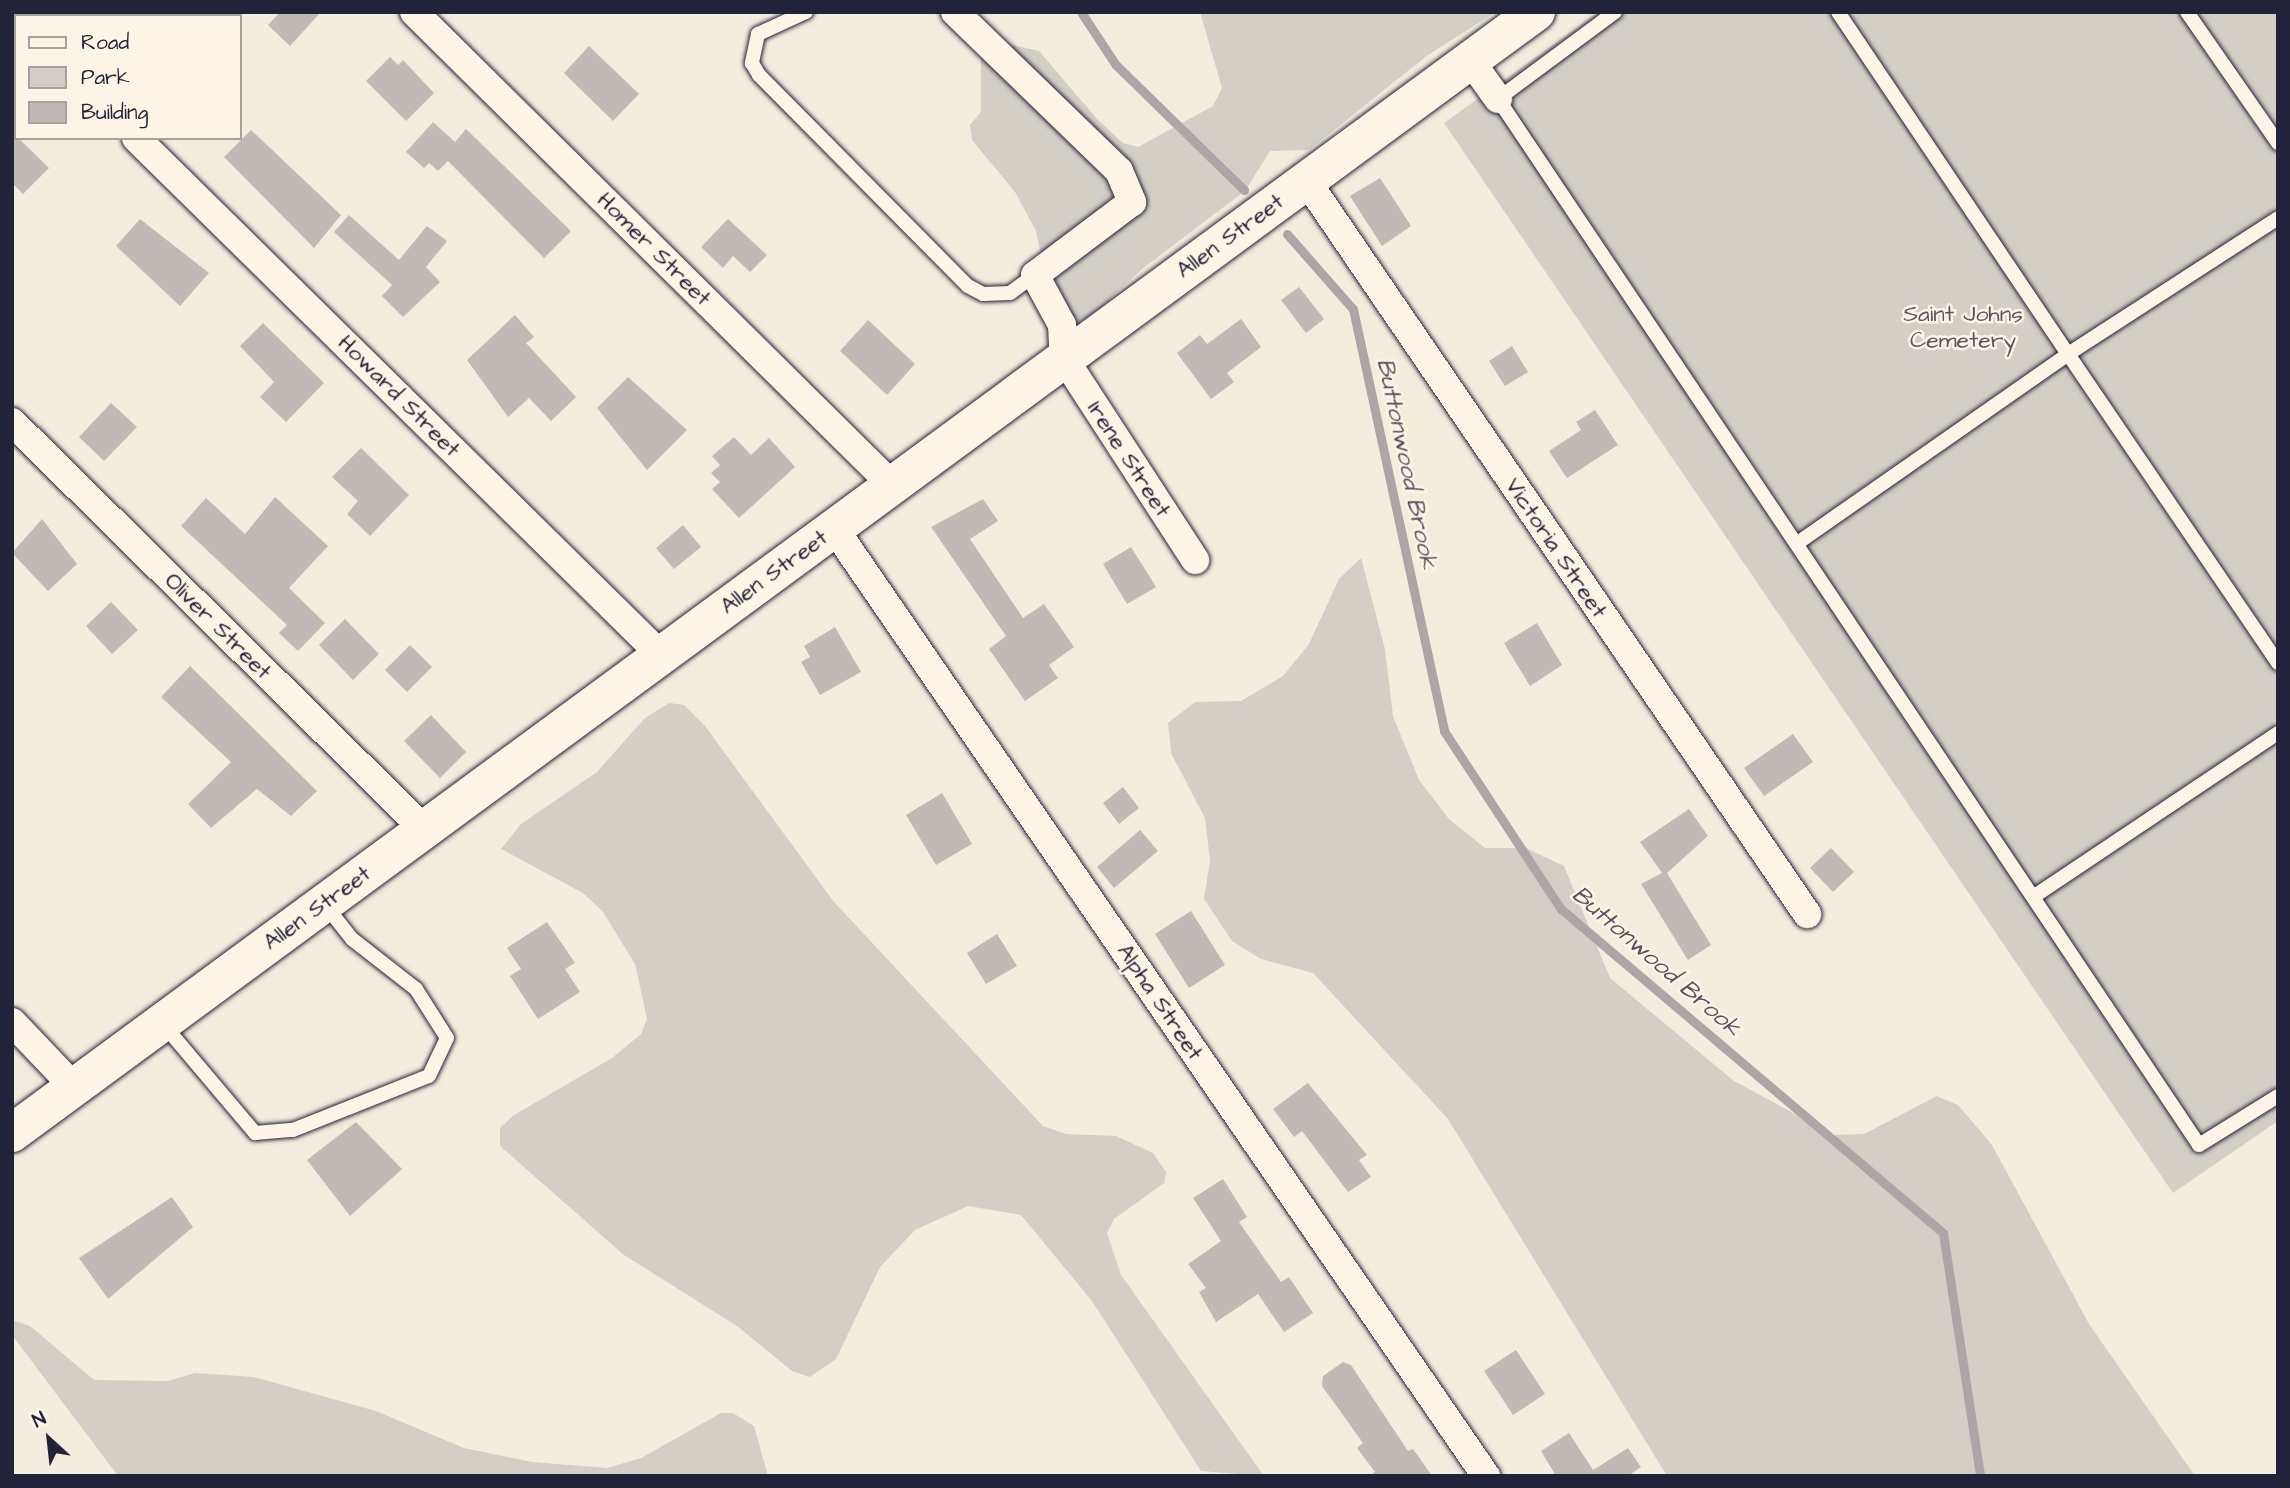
<!DOCTYPE html>
<style>
body{margin:0}
#map{position:relative;width:2290px;height:1488px;overflow:hidden;background:#f3edde;font-family:"Architects Daughter",sans-serif}
div>[style]{position:absolute}
.green>*{inset:0;background:#d4cfc6}
.stream>*{height:9px;margin:-4.5px;padding:0 4.5px;transform-origin:4.5px;border-radius:4.5px;background:#aca7a6}
.building>*{inset:0;background:#bfbab6}
.roads{filter:drop-shadow(0 0 2px #22223b) drop-shadow(0 0 2px #22223b)}
.lane>*{height:14px;margin:-7px;padding:0 7px;transform-origin:7px;border-radius:7px;background:#fcf5e5}
.street>*{height:28px;margin:-14px;padding:0 14px;transform-origin:14px;border-radius:14px;background:#fcf5e5}
.secondary>*{height:38px;margin:-19px;padding:0 19px;transform-origin:19px;border-radius:19px;background:#fcf5e5}
span{translate:-50% -50%;white-space:nowrap;text-align:center;line-height:1.15;-webkit-text-stroke:5px #fcf5e5;paint-order:stroke}
.street-label{font-size:23px;color:#22223b}
.park-label{font-size:23px;color:#575665}
.water-label{font-size:24px;color:#525160;font-style:italic}
.frame{position:absolute;inset:0;border:14px solid #22223b;pointer-events:none}
.legend{position:absolute;left:14px;top:14px;width:228px;height:126px;box-sizing:border-box;background:#fcf5e5;border:2px solid #a5a1a1;margin:0;padding:9px 12px;list-style:none;font-size:21px;color:#22223b}
.legend li{display:flex;align-items:center;gap:14px;height:35px}
.legend b{width:35px;border:2px solid #a5a1a1}
.north{position:absolute;left:14px;top:1404px;width:70px;height:70px;-webkit-text-stroke:5px #fcf5e5;paint-order:stroke;rotate:333deg;font-size:19px;font-weight:700;line-height:28px;text-align:center;color:#22223b}
.north::after{content:'';display:block;margin:auto;width:24px;height:32px;background:#22223b;clip-path:polygon(50% 0,100% 100%,50% 72%,0 100%)}
</style>
<div id="map">
<div class="green">
<i style="clip-path:polygon(1200px 12px,1496px 12px,1428px 55px,1309px 150px,1270px 151px,1245px 191px,1142px 269px,1092px 316px,1057px 331px,1036px 231px,1015px 192px,972px 140px,970px 125px,981px 112px,981px 59px,1013px 45px,1039px 51px,1097px 119px,1123px 143px,1138px 147px,1213px 106px,1222px 88px)"></i>
<i style="clip-path:polygon(1599px 12px,2278px 12px,2278px 1121px,2173px 1193px,1444px 123px)"></i>
<i style="clip-path:polygon(1361px 558px,1385px 649px,1393px 716px,1419px 780px,1449px 819px,1485px 848px,1526px 848px,1564px 866px,1610px 978px,1734px 1081px,1834px 1135px,1864px 1134px,1937px 1096px,1958px 1105px,1992px 1145px,2089px 1324px,2195px 1476px,1667px 1476px,1448px 1119px,1313px 973px,1261px 959px,1232px 941px,1204px 899px,1210px 861px,1205px 818px,1171px 753px,1168px 723px,1195px 702px,1241px 701px,1283px 676px,1309px 644px,1339px 579px)"></i>
<i style="clip-path:polygon(669px 703px,684px 705px,705px 726px,834px 902px,1043px 1126px,1066px 1134px,1116px 1136px,1153px 1153px,1166px 1172px,1164px 1183px,1114px 1219px,1107px 1233px,1121px 1275px,1264px 1476px,1201px 1471px,1092px 1301px,1021px 1215px,968px 1206px,915px 1230px,880px 1267px,836px 1359px,810px 1377px,792px 1371px,737px 1326px,624px 1255px,500px 1146px,500px 1128px,514px 1115px,612px 1058px,641px 1034px,647px 1019px,635px 964px,603px 912px,583px 893px,501px 849px,521px 824px,597px 772px,645px 718px)"></i>
<i style="clip-path:polygon(12px 1320px,30px 1326px,94px 1380px,168px 1381px,195px 1373px,254px 1377px,376px 1411px,464px 1448px,532px 1462px,607px 1468px,641px 1458px,721px 1413px,733px 1413px,754px 1426px,768px 1476px,118px 1476px,12px 1335px)"></i>
</div>
<div class="stream">
<i style="left:1081px;top:12px;width:64px;rotate:56.6deg"></i>
<i style="left:1116px;top:65px;width:179px;rotate:44.3deg"></i>
<i style="left:1287px;top:234px;width:100px;rotate:48.7deg"></i>
<i style="left:1353px;top:309px;width:432px;rotate:77.8deg"></i>
<i style="left:1444px;top:731px;width:213px;rotate:56.7deg"></i>
<i style="left:1561px;top:909px;width:501px;rotate:40.3deg"></i>
<i style="left:1943px;top:1233px;width:246px;rotate:81.3deg"></i>
</div>
<div class="building">
<i style="clip-path:polygon(280px 12px,321px 12px,290px 46px,268px 25px)"></i>
<i style="clip-path:polygon(589px 46px,639px 94px,613px 121px,564px 73px)"></i>
<i style="clip-path:polygon(390px 57px,398px 65px,403px 60px,434px 93px,406px 121px,366px 81px)"></i>
<i style="clip-path:polygon(433px 122px,455px 142px,466px 129px,571px 231px,544px 258px,448px 161px,438px 171px,429px 163px,424px 168px,406px 152px)"></i>
<i style="clip-path:polygon(251px 130px,341px 215px,314px 248px,224px 157px)"></i>
<i style="clip-path:polygon(12px 132px,49px 168px,23px 194px,12px 183px)"></i>
<i style="clip-path:polygon(1380px 178px,1411px 226px,1382px 246px,1350px 196px)"></i>
<i style="clip-path:polygon(349px 215px,399px 260px,427px 226px,447px 241px,426px 267px,440px 282px,403px 317px,382px 296px,392px 285px,334px 232px)"></i>
<i style="clip-path:polygon(140px 219px,209px 273px,180px 306px,116px 246px)"></i>
<i style="clip-path:polygon(728px 219px,767px 255px,750px 272px,733px 256px,723px 268px,701px 247px)"></i>
<i style="clip-path:polygon(1299px 287px,1324px 319px,1306px 333px,1281px 300px)"></i>
<i style="clip-path:polygon(515px 315px,534px 337px,526px 343px,576px 397px,551px 421px,529px 398px,508px 417px,467px 360px)"></i>
<i style="clip-path:polygon(1241px 319px,1261px 347px,1227px 373px,1234px 382px,1211px 399px,1177px 353px,1200px 335px,1207px 344px)"></i>
<i style="clip-path:polygon(868px 320px,915px 364px,887px 395px,840px 351px)"></i>
<i style="clip-path:polygon(263px 323px,324px 383px,286px 422px,260px 397px,274px 382px,240px 346px)"></i>
<i style="clip-path:polygon(1512px 346px,1528px 372px,1505px 386px,1489px 361px)"></i>
<i style="clip-path:polygon(628px 377px,687px 430px,647px 470px,597px 408px)"></i>
<i style="clip-path:polygon(111px 403px,137px 427px,104px 461px,79px 437px)"></i>
<i style="clip-path:polygon(1595px 410px,1618px 445px,1567px 478px,1549px 451px,1581px 430px,1576px 422px)"></i>
<i style="clip-path:polygon(734px 437px,751px 455px,769px 438px,795px 467px,739px 518px,712px 489px,720px 482px,711px 473px,720px 465px,712px 456px)"></i>
<i style="clip-path:polygon(361px 448px,409px 495px,370px 536px,347px 514px,358px 501px,332px 477px)"></i>
<i style="clip-path:polygon(275px 497px,328px 546px,289px 588px,325px 623px,298px 651px,279px 633px,287px 625px,181px 526px,206px 498px,245px 534px)"></i>
<i style="clip-path:polygon(983px 499px,998px 521px,970px 539px,1023px 618px,1044px 604px,1074px 647px,1049px 665px,1058px 678px,1025px 701px,989px 649px,1006px 636px,931px 527px)"></i>
<i style="clip-path:polygon(42px 519px,77px 564px,48px 591px,12px 553px)"></i>
<i style="clip-path:polygon(683px 525px,701px 547px,674px 569px,656px 548px)"></i>
<i style="clip-path:polygon(1131px 547px,1156px 587px,1127px 604px,1103px 564px)"></i>
<i style="clip-path:polygon(111px 602px,138px 630px,112px 654px,86px 626px)"></i>
<i style="clip-path:polygon(345px 619px,379px 654px,353px 680px,319px 645px)"></i>
<i style="clip-path:polygon(1537px 623px,1562px 665px,1530px 686px,1504px 643px)"></i>
<i style="clip-path:polygon(835px 627px,861px 672px,820px 695px,801px 662px,810px 657px,804px 646px)"></i>
<i style="clip-path:polygon(410px 645px,432px 667px,407px 692px,385px 670px)"></i>
<i style="clip-path:polygon(190px 666px,317px 791px,291px 816px,257px 789px,211px 828px,188px 804px,231px 762px,161px 697px)"></i>
<i style="clip-path:polygon(431px 715px,466px 752px,440px 778px,404px 741px)"></i>
<i style="clip-path:polygon(1793px 734px,1813px 762px,1764px 796px,1744px 768px)"></i>
<i style="clip-path:polygon(1123px 787px,1139px 808px,1119px 824px,1103px 803px)"></i>
<i style="clip-path:polygon(942px 793px,972px 844px,936px 865px,906px 815px)"></i>
<i style="clip-path:polygon(1689px 809px,1708px 836px,1667px 873px,1711px 945px,1688px 960px,1641px 884px,1662px 873px,1640px 842px)"></i>
<i style="clip-path:polygon(1140px 830px,1158px 851px,1114px 888px,1097px 867px)"></i>
<i style="clip-path:polygon(1831px 848px,1854px 872px,1833px 892px,1810px 868px)"></i>
<i style="clip-path:polygon(1191px 911px,1225px 965px,1189px 988px,1155px 934px)"></i>
<i style="clip-path:polygon(547px 922px,575px 963px,565px 969px,580px 992px,538px 1019px,510px 976px,521px 969px,507px 948px)"></i>
<i style="clip-path:polygon(997px 934px,1017px 966px,986px 984px,967px 953px)"></i>
<i style="clip-path:polygon(1308px 1083px,1367px 1155px,1359px 1160px,1371px 1177px,1348px 1192px,1302px 1131px,1294px 1137px,1273px 1109px)"></i>
<i style="clip-path:polygon(356px 1122px,402px 1169px,350px 1216px,307px 1160px)"></i>
<i style="clip-path:polygon(1223px 1179px,1247px 1217px,1239px 1222px,1281px 1282px,1289px 1277px,1313px 1313px,1284px 1332px,1258px 1294px,1216px 1322px,1199px 1292px,1206px 1288px,1188px 1264px,1221px 1241px,1193px 1198px)"></i>
<i style="clip-path:polygon(172px 1197px,193px 1227px,108px 1299px,79px 1258px)"></i>
<i style="clip-path:polygon(1516px 1350px,1545px 1394px,1513px 1415px,1484px 1371px)"></i>
<i style="clip-path:polygon(1343px 1362px,1351px 1365px,1408px 1451px,1413px 1449px,1432px 1476px,1369px 1476px,1375px 1472px,1357px 1448px,1363px 1443px,1322px 1386px,1323px 1376px)"></i>
<i style="clip-path:polygon(1569px 1433px,1593px 1470px,1628px 1448px,1641px 1467px,1628px 1476px,1556px 1476px,1541px 1451px)"></i>
</div>
<div class="roads">
<div class="lane">
<i style="left:806px;top:12px;width:53px;rotate:155.4deg"></i>
<i style="left:758px;top:34px;width:30px;rotate:102deg"></i>
<i style="left:752px;top:63px;width:14px;rotate:60deg"></i>
<i style="left:759px;top:75px;width:297px;rotate:45.3deg"></i>
<i style="left:968px;top:286px;width:17px;rotate:28deg"></i>
<i style="left:983px;top:294px;width:27px;rotate:-2deg"></i>
<i style="left:1010px;top:293px;width:31px;rotate:-36deg"></i>
<i style="left:1615px;top:12px;width:146px;rotate:143.4deg"></i>
<i style="left:1498px;top:99px;width:1259px;rotate:56.17deg"></i>
<i style="left:2199px;top:1145px;width:93px;rotate:-31.8deg"></i>
<i style="left:1838px;top:12px;width:412px;rotate:56.1deg"></i>
<i style="left:2068px;top:354px;width:250px;rotate:-32.9deg"></i>
<i style="left:2187px;top:12px;width:160px;rotate:55.2deg"></i>
<i style="left:1799px;top:542px;width:328px;rotate:-34.9deg"></i>
<i style="left:2068px;top:354px;width:374px;rotate:55.8deg"></i>
<i style="left:2036px;top:895px;width:291px;rotate:-33.8deg"></i>
<i style="left:163px;top:1024px;width:143px;rotate:49.8deg"></i>
<i style="left:255px;top:1133px;width:38px;rotate:-5deg"></i>
<i style="left:293px;top:1130px;width:146px;rotate:-21.7deg"></i>
<i style="left:429px;top:1076px;width:42px;rotate:-64.7deg"></i>
<i style="left:447px;top:1038px;width:58px;rotate:-122.3deg"></i>
<i style="left:416px;top:989px;width:81px;rotate:-142deg"></i>
<i style="left:352px;top:939px;width:42px;rotate:-128.2deg"></i>
</div>
<div class="street">
<i style="left:414px;top:12px;width:674px;rotate:44.7deg"></i>
<i style="left:955px;top:12px;width:228px;rotate:44.1deg"></i>
<i style="left:1119px;top:171px;width:34px;rotate:67deg"></i>
<i style="left:1132px;top:202px;width:121px;rotate:143deg"></i>
<i style="left:1035px;top:275px;width:57px;rotate:61.6deg"></i>
<i style="left:1062px;top:325px;width:33px;rotate:87deg"></i>
<i style="left:1064px;top:358px;width:241px;rotate:57deg"></i>
<i style="left:12px;top:16px;width:6px;rotate:45deg"></i>
<i style="left:1470px;top:60px;width:48px;rotate:54.3deg"></i>
<i style="left:136px;top:138px;width:737px;rotate:44.56deg"></i>
<i style="left:1306px;top:180px;width:889px;rotate:55.68deg"></i>
<i style="left:12px;top:422px;width:579px;rotate:44.65deg"></i>
<i style="left:834px;top:528px;width:1151px;rotate:55.48deg"></i>
<i style="left:12px;top:1022px;width:90px;rotate:46.4deg"></i>
</div>
<div class="secondary">
<i style="left:12px;top:1133px;width:1892px;rotate:-36.34deg"></i>
</div>
</div>
<div class="street-label">
<span style="left:1230px;top:236px;rotate:-36deg">Allen Street</span>
<span style="left:654px;top:249px;rotate:45deg">Homer Street</span>
<span style="left:399px;top:396px;rotate:45deg">Howard Street</span>
<span style="left:1129px;top:459px;rotate:57deg">Irene Street</span>
<span style="left:1556px;top:548px;rotate:56deg">Victoria Street</span>
<span style="left:774px;top:572px;rotate:-36deg">Allen Street</span>
<span style="left:218px;top:626px;rotate:45deg">Oliver Street</span>
<span style="left:317px;top:908px;rotate:-36deg">Allen Street</span>
<span style="left:1160px;top:1002px;rotate:56deg">Alpha Street</span>
</div>
<div class="park-label">
<span style="left:1963px;top:327px">Saint Johns<br>Cemetery</span>
</div>
<div class="water-label">
<span style="left:1406px;top:464px;rotate:78deg">Buttonwood Brook</span>
<span style="left:1656px;top:962px;rotate:41deg">Buttonwood Brook</span>
</div>
<div class="frame"></div>
<ul class="legend">
<li><b style="height:9px;background:#fcf5e5"></b>Road</li>
<li><b style="height:19px;background:#d4cfc6"></b>Park</li>
<li><b style="height:19px;background:#bfbab6"></b>Building</li>
</ul>
<div class="north">N</div>
</div>
